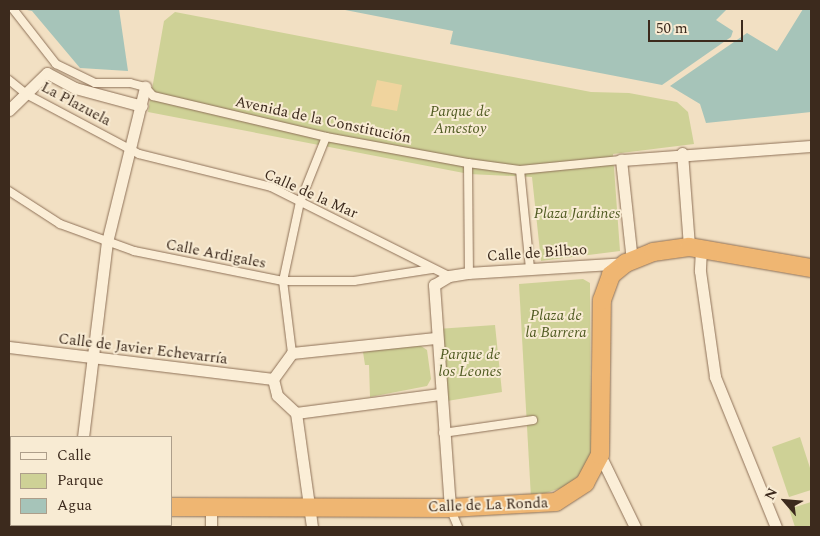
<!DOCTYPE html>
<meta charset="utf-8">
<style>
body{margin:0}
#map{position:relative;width:820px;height:536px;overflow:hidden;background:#f2e0c3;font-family:Spectral,serif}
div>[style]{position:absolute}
.green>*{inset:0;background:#ced196}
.sand>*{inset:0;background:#f0d49e}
.water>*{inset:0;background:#a6c4b9}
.roads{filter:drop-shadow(0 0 1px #8e7158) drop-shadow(0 0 1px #8e7158)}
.pedestrian>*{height:8px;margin:-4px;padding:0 4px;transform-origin:4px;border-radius:4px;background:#fbeed7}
.minor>*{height:11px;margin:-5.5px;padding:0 5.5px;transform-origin:5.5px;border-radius:5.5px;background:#fbeed7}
.trunk>*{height:18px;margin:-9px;padding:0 9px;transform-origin:9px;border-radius:9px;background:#efb672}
span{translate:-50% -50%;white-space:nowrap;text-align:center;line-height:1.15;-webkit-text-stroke:4px #f8ebd3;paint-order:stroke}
.street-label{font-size:15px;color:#3c2a1d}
.park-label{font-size:15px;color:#505b22;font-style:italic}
.frame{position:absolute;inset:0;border:10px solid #3c2a1d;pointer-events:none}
.legend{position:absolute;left:10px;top:436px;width:162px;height:90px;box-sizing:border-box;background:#f8ebd3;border:1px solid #ad9e8a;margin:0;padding:6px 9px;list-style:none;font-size:15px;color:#3c2a1d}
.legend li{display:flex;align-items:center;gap:10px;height:25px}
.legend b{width:25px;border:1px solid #ad9e8a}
.north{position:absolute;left:760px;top:476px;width:50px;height:50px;-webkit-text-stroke:4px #f8ebd3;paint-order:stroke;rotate:297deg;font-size:14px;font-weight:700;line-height:20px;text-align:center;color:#3c2a1d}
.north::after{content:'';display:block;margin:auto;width:18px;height:22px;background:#3c2a1d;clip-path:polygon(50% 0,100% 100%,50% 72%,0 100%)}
.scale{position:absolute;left:648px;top:20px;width:95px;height:22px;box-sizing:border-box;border:2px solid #3c2a1d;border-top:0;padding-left:6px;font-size:15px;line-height:18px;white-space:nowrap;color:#3c2a1d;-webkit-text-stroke:4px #f8ebd3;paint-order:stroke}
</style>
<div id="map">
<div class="green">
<i style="clip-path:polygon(175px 12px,591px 92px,629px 93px,677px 102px,688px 112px,694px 144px,613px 154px,620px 251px,541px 261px,532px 177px,469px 174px,148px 112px,164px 21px)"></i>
<i style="clip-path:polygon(583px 279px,590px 283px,591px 457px,585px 470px,567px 486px,531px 498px,519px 284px)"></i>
<i style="clip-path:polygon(495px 325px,502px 392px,441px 402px,437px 329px)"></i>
<i style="clip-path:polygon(418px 344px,427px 350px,431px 379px,427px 386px,370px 397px,369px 365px,365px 365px,363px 352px)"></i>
<i style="clip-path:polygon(800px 437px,811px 471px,811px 490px,789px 497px,772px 447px)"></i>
<i style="clip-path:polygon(811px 502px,811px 527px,795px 527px,789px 509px)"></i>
</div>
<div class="sand">
<i style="clip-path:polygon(377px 80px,402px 85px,397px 111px,371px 106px)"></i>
</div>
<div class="water">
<i style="clip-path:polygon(22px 9px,119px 9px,128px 71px,80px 68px,32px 11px)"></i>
<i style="clip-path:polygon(340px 9px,727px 9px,716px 20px,733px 31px,731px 37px,662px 85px,450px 44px,453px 31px)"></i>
<i style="clip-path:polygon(803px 9px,811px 9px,811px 112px,706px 123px,700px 104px,670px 86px,747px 33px,777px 51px)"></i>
</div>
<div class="roads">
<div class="pedestrian">
<i style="left:13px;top:9px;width:70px;rotate:52deg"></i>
<i style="left:56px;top:64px;width:43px;rotate:26deg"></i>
<i style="left:95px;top:83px;width:35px"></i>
<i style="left:130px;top:83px;width:16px;rotate:15deg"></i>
<i style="left:145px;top:87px;width:12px;rotate:48deg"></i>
<i style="left:153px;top:96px;width:178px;rotate:13.3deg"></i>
<i style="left:326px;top:137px;width:144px;rotate:10.4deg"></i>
<i style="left:468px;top:163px;width:52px;rotate:7.7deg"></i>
<i style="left:520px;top:170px;width:101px;rotate:-5.7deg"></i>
<i style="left:9px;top:80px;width:22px;rotate:39deg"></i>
<i style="left:26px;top:94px;width:128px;rotate:28deg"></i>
<i style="left:139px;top:154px;width:136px;rotate:14deg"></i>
<i style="left:271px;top:187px;width:199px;rotate:26.6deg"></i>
<i style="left:468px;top:163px;width:110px;rotate:89.5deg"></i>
<i style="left:520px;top:170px;width:99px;rotate:84.2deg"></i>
<i style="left:9px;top:191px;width:61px;rotate:32.9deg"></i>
<i style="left:60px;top:224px;width:79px;rotate:20deg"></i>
<i style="left:134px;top:251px;width:152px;rotate:11.4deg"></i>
<i style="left:283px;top:281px;width:71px"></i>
<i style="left:354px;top:281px;width:79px;rotate:-8.7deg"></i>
<i style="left:292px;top:353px;width:73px;rotate:-97.1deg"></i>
<i style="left:283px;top:281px;width:81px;rotate:-77.9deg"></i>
<i style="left:300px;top:202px;width:70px;rotate:-68.2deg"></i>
<i style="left:443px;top:433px;width:91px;rotate:-8.2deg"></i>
<i style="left:450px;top:508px;width:21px;rotate:67deg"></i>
</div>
<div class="minor">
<i style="left:9px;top:110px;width:53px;rotate:-44.2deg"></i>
<i style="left:47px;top:73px;width:32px;rotate:28deg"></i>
<i style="left:75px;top:88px;width:69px;rotate:15deg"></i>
<i style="left:682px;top:153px;width:94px;rotate:85.7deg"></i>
<i style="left:701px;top:249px;width:22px;rotate:93deg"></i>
<i style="left:700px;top:271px;width:107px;rotate:81.9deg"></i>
<i style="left:715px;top:377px;width:162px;rotate:67.9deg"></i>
<i style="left:632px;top:261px;width:102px;rotate:-96.2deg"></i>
<i style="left:621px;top:160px;width:191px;rotate:-4.2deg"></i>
<i style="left:9px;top:347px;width:266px;rotate:6.9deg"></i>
<i style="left:296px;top:413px;width:26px;rotate:-137deg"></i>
<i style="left:277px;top:395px;width:16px;rotate:-104deg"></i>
<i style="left:273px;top:379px;width:32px;rotate:-54deg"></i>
<i style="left:292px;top:353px;width:144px;rotate:-6deg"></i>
<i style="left:296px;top:413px;width:145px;rotate:-7.5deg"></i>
<i style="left:296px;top:413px;width:115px;rotate:82deg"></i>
<i style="left:83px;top:437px;width:196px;rotate:-83deg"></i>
<i style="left:107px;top:242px;width:160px;rotate:-76.2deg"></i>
<i style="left:600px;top:455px;width:80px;rotate:64.1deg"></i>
<i style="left:211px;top:507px;width:20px;rotate:90deg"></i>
<i style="left:450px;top:508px;width:224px;rotate:-94.1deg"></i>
<i style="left:434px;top:285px;width:17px;rotate:-31deg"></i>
<i style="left:449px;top:276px;width:20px;rotate:-9deg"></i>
<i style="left:469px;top:273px;width:157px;rotate:-3.6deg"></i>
<i style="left:77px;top:525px;width:2px;rotate:63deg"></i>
</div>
<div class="trunk">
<i style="left:9px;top:505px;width:2px"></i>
<i style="left:171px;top:507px;width:279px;rotate:0.2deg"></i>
<i style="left:450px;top:508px;width:106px;rotate:-3.2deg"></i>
<i style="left:556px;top:502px;width:35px;rotate:-33deg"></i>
<i style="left:585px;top:483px;width:32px;rotate:-62deg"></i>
<i style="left:600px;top:455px;width:155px;rotate:-89.3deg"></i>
<i style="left:602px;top:300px;width:27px;rotate:-70deg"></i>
<i style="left:611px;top:275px;width:19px;rotate:-39deg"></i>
<i style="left:626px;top:263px;width:29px;rotate:-22deg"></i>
<i style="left:653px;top:252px;width:36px;rotate:-8deg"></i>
<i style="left:689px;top:247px;width:124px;rotate:9.8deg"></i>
</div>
</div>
<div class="street-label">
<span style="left:76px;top:104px;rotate:28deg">La Plazuela</span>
<span style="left:323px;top:120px;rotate:12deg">Avenida de la Constitución</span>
<span style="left:311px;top:194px;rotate:24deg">Calle de la Mar</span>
<span style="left:537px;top:253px;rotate:-4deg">Calle de Bilbao</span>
<span style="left:216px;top:254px;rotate:11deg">Calle Ardigales</span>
<span style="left:143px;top:349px;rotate:7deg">Calle de Javier Echevarría</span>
<span style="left:488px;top:505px;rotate:-2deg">Calle de La Ronda</span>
</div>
<div class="park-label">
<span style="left:460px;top:120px">Parque de<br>Amestoy</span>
<span style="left:577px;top:214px">Plaza Jardines</span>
<span style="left:556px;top:324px">Plaza de<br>la Barrera</span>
<span style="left:470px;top:363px">Parque de<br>los Leones</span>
</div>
<div class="frame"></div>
<ul class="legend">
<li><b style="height:6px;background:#fbeed7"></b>Calle</li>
<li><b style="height:14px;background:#ced196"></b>Parque</li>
<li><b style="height:14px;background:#a6c4b9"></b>Agua</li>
</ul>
<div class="north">N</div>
<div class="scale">50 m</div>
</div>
